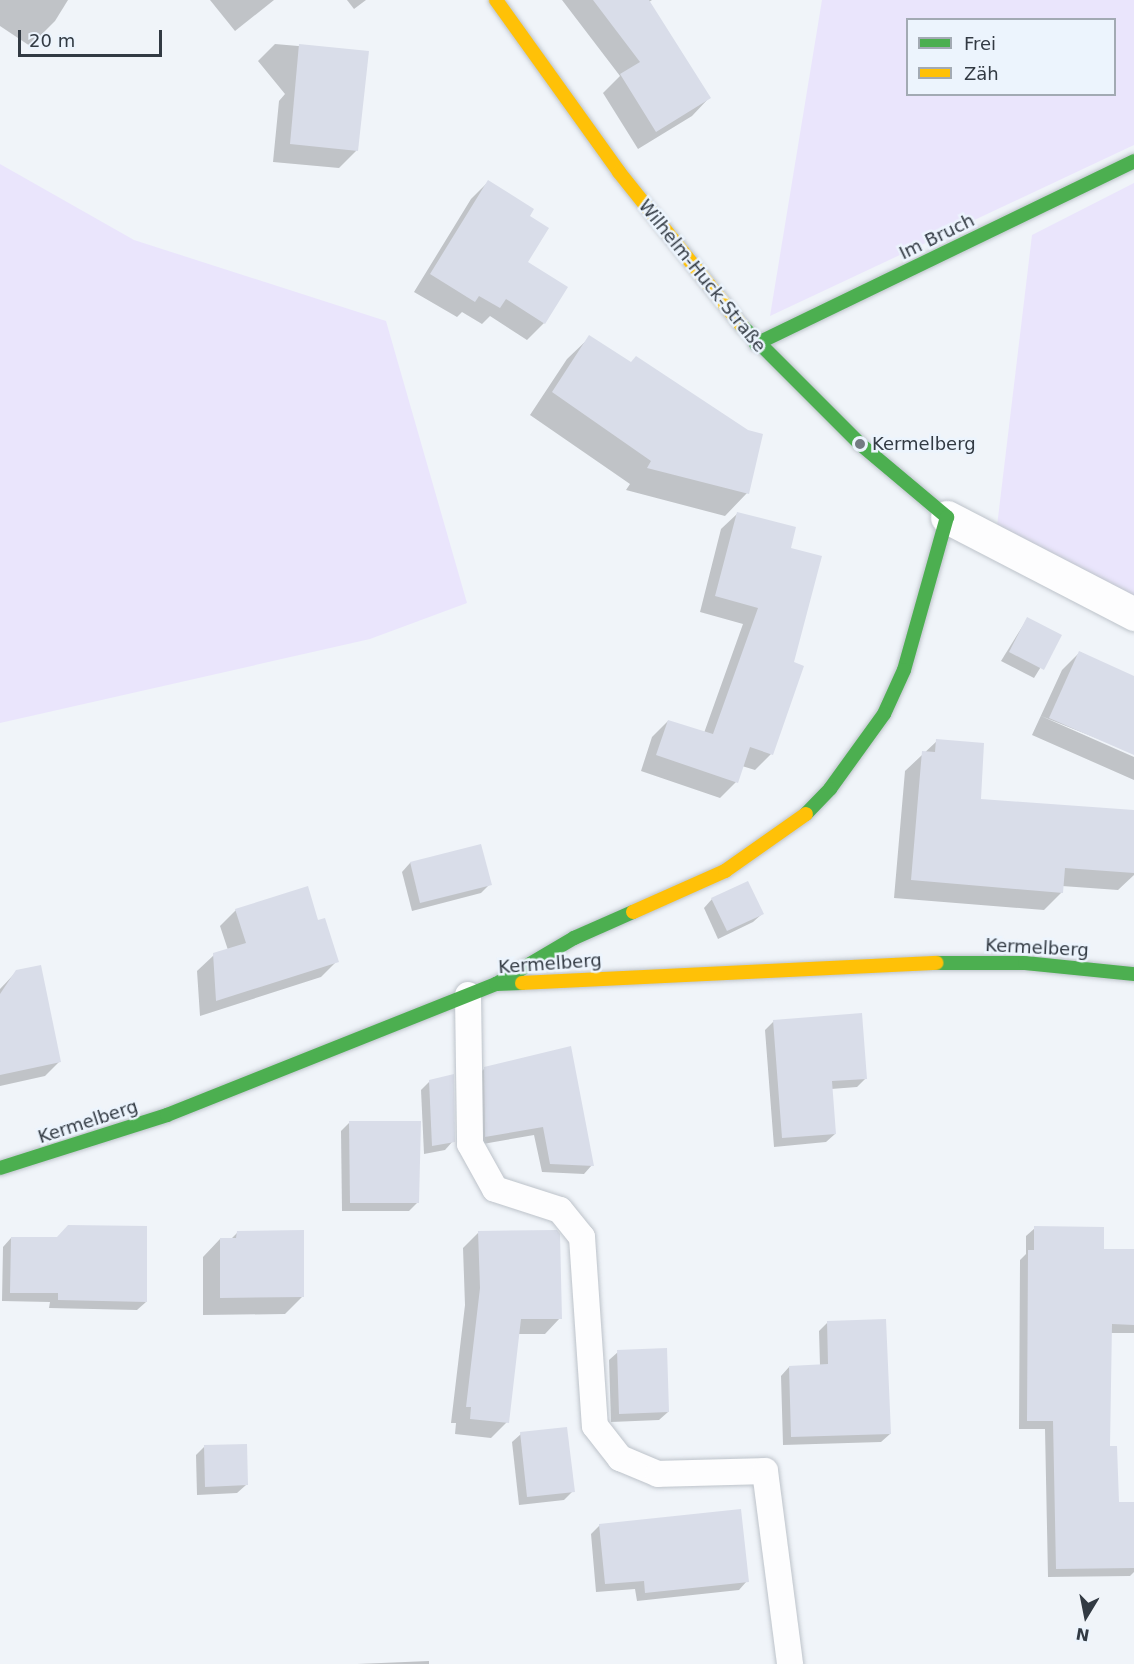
<!DOCTYPE html>
<meta charset="utf-8">
<style>
body{margin:0}
#map{position:relative;width:1134px;height:1664px;overflow:hidden;background:#f0f4f9;font-family:"DejaVu Sans",sans-serif}
div>[style]{position:absolute}
.green>*{inset:0;background:#eae5fc}
.shadow>*{inset:0;background:#0003}
.building>*{inset:0;background:#d9dde9}
.roads{filter:drop-shadow(0 0 2px #bdc3ca) drop-shadow(0 0 2px #bdc3ca)}
.lane>*{height:26px;margin:-13px;padding:0 13px;transform-origin:13px;border-radius:13px;background:#fdfdfe}
.street>*{height:33px;margin:-16.5px;padding:0 16.5px;transform-origin:16.5px;border-radius:16.5px;background:#fdfdfe}
.fast>*{height:14px;margin:-7px;padding:0 7px;transform-origin:7px;border-radius:7px;background:#4caf50}
.slow>*{height:14px;margin:-7px;padding:0 7px;transform-origin:7px;border-radius:7px;background:#ffc107}
.dots>*{width:16px;height:16px;translate:-50% -50%;box-sizing:border-box;border:3px solid #ecf4fd;border-radius:50%}
span{translate:-50% -50%;white-space:nowrap;text-align:center;line-height:1.15;-webkit-text-stroke:5px #ecf4fd;paint-order:stroke}
.street-label{font-size:18px;color:#323a43}
.poi-label{font-size:18px;color:#323a43}
.left{translate:0 -50%;text-align:left}
.legend{position:absolute;left:906px;top:18px;width:210px;height:78px;box-sizing:border-box;background:#ecf4fd;border:2px solid #a2aab3;margin:0;padding:8px 10px;list-style:none;font-size:18px;color:#323a43}
.legend li{display:flex;align-items:center;gap:12px;height:30px}
.legend b{width:30px;border:2px solid #a2aab3}
.north{position:absolute;left:1056px;top:1586px;width:60px;height:60px;-webkit-text-stroke:4px #ecf4fd;paint-order:stroke;rotate:190deg;font-size:16px;font-weight:700;line-height:24px;text-align:center;color:#323a43}
.north::after{content:'';display:block;margin:auto;width:21px;height:27px;background:#323a43;clip-path:polygon(50% 0,100% 100%,50% 72%,0 100%)}
.scale{position:absolute;left:18px;top:30px;width:144px;height:27px;box-sizing:border-box;border:3px solid #323a43;border-top:0;padding-left:8px;font-size:18px;line-height:21px;white-space:nowrap;color:#323a43;-webkit-text-stroke:4px #ecf4fd;paint-order:stroke}
</style>
<div id="map">
<div class="green">
<i style="clip-path:polygon(evenodd,822px 0,1134px 0,1134px 145px,770px 316px,822px 0,908px 20px,1114px 20px,1114px 94px,908px 94px,908px 20px)"></i>
<i style="clip-path:polygon(0 164px,134px 240px,386px 321px,467px 603px,370px 639px,0 723px)"></i>
<i style="clip-path:polygon(1134px 183px,1134px 606px,997px 526px,1032px 235px)"></i>
</div>
<div class="shadow">
<i style="clip-path:polygon(0 0,68px 0,55px 21px,30px 46px,0 26px)"></i>
<i style="clip-path:polygon(210px 0,274px 0,235px 31px)"></i>
<i style="clip-path:polygon(347px 0,366px 0,354px 9px)"></i>
<i style="clip-path:polygon(562px 0,652px 0,649px 2px,709px 98px,692px 116px,638px 149px,603px 93px,620px 76px)"></i>
<i style="clip-path:polygon(275px 44px,368px 52px,357px 150px,339px 168px,273px 162px,279px 101px,285px 94px,258px 61px)"></i>
<i style="clip-path:polygon(488px 182px,528px 216px,526px 263px,544px 323px,527px 340px,490px 316px,482px 324px,462px 312px,457px 317px,414px 292px,471px 199px)"></i>
<i style="clip-path:polygon(590px 337px,747px 493px,725px 516px,626px 490px,630px 484px,530px 415px,567px 359px)"></i>
<i style="clip-path:polygon(738px 513px,789px 549px,792px 663px,771px 754px,755px 770px,742px 766px,736px 782px,720px 798px,641px 771px,652px 737px,668px 721px,704px 733px,743px 624px,700px 612px,721px 529px)"></i>
<i style="clip-path:polygon(1027px 619px,1060px 636px,1034px 678px,1001px 661px)"></i>
<i style="clip-path:polygon(1080px 652px,1134px 678px,1134px 753px,1041px 716px,1134px 757px,1134px 780px,1032px 735px,1062px 670px)"></i>
<i style="clip-path:polygon(937px 741px,979px 801px,1134px 812px,1134px 875px,1118px 890px,1062px 886px,1062px 892px,1044px 910px,894px 898px,905px 771px)"></i>
<i style="clip-path:polygon(480px 846px,490px 884px,481px 893px,412px 911px,402px 872px,410px 863px)"></i>
<i style="clip-path:polygon(712px 899px,762px 914px,753px 922px,718px 939px,704px 908px)"></i>
<i style="clip-path:polygon(236px 910px,317px 922px,337px 961px,321px 977px,200px 1016px,197px 971px,214px 955px,228px 950px,220px 926px)"></i>
<i style="clip-path:polygon(17px 971px,60px 1061px,45px 1076px,0 1086px,0 989px)"></i>
<i style="clip-path:polygon(774px 1021px,866px 1078px,857px 1087px,831px 1089px,835px 1134px,826px 1142px,774px 1147px,765px 1030px)"></i>
<i style="clip-path:polygon(485px 1068px,592px 1165px,584px 1174px,542px 1172px,534px 1135px,477px 1145px,476px 1077px)"></i>
<i style="clip-path:polygon(430px 1081px,453px 1141px,445px 1150px,424px 1154px,421px 1090px)"></i>
<i style="clip-path:polygon(350px 1122px,418px 1202px,409px 1211px,342px 1211px,341px 1131px)"></i>
<i style="clip-path:polygon(1035px 1228px,1102px 1250px,1134px 1251px,1134px 1333px,1111px 1333px,1108px 1448px,1118px 1504px,1134px 1503px,1134px 1572px,1130px 1576px,1048px 1577px,1045px 1429px,1019px 1429px,1020px 1260px,1026px 1254px,1026px 1236px)"></i>
<i style="clip-path:polygon(479px 1232px,560px 1318px,545px 1334px,518px 1334px,507px 1422px,491px 1438px,455px 1434px,456px 1423px,451px 1423px,465px 1305px,463px 1248px)"></i>
<i style="clip-path:polygon(237px 1233px,303px 1296px,285px 1314px,203px 1315px,203px 1257px,220px 1239px,231px 1239px)"></i>
<i style="clip-path:polygon(11px 1238px,146px 1302px,137px 1310px,49px 1308px,50px 1302px,2px 1301px,3px 1247px)"></i>
<i style="clip-path:polygon(828px 1322px,890px 1434px,881px 1442px,783px 1445px,781px 1376px,789px 1367px,820px 1366px,819px 1331px)"></i>
<i style="clip-path:polygon(618px 1352px,668px 1412px,659px 1420px,611px 1422px,609px 1360px)"></i>
<i style="clip-path:polygon(521px 1434px,573px 1491px,564px 1500px,519px 1505px,512px 1442px)"></i>
<i style="clip-path:polygon(205px 1446px,246px 1485px,237px 1493px,197px 1495px,196px 1455px)"></i>
<i style="clip-path:polygon(600px 1525px,747px 1581px,739px 1590px,637px 1601px,635px 1589px,596px 1592px,591px 1534px)"></i>
<i style="clip-path:polygon(429px 1661px,429px 1664px,357px 1664px)"></i>
</div>
<div class="building">
<i style="clip-path:polygon(593px 0,649px 0,711px 98px,656px 132px,620px 74px,640px 62px)"></i>
<i style="clip-path:polygon(299px 44px,369px 51px,358px 151px,290px 144px)"></i>
<i style="clip-path:polygon(488px 180px,534px 209px,530px 216px,549px 228px,528px 262px,568px 287px,545px 324px,506px 299px,500px 308px,479px 296px,475px 302px,430px 274px)"></i>
<i style="clip-path:polygon(589px 335px,631px 362px,636px 356px,748px 430px,763px 434px,749px 494px,647px 468px,651px 461px,552px 392px)"></i>
<i style="clip-path:polygon(737px 512px,796px 527px,791px 548px,822px 556px,794px 662px,804px 666px,773px 755px,750px 747px,738px 783px,656px 755px,668px 720px,713px 734px,758px 608px,715px 596px)"></i>
<i style="clip-path:polygon(1027px 617px,1062px 635px,1044px 670px,1009px 652px)"></i>
<i style="clip-path:polygon(1079px 651px,1134px 676px,1134px 755px,1049px 718px)"></i>
<i style="clip-path:polygon(936px 739px,984px 743px,981px 799px,1134px 810px,1134px 873px,1065px 868px,1063px 893px,911px 880px,922px 751px,935px 752px)"></i>
<i style="clip-path:polygon(481px 844px,492px 885px,420px 903px,410px 862px)"></i>
<i style="clip-path:polygon(748px 881px,764px 914px,727px 931px,711px 898px)"></i>
<i style="clip-path:polygon(308px 886px,318px 920px,325px 918px,339px 962px,216px 1001px,213px 953px,246px 943px,235px 909px)"></i>
<i style="clip-path:polygon(41px 965px,61px 1062px,0 1075px,0 994px,16px 970px)"></i>
<i style="clip-path:polygon(862px 1013px,867px 1079px,832px 1081px,836px 1134px,782px 1138px,773px 1020px)"></i>
<i style="clip-path:polygon(571px 1046px,594px 1166px,550px 1164px,543px 1127px,485px 1137px,484px 1067px)"></i>
<i style="clip-path:polygon(454px 1074px,455px 1142px,432px 1146px,429px 1080px)"></i>
<i style="clip-path:polygon(349px 1121px,421px 1121px,419px 1203px,350px 1203px)"></i>
<i style="clip-path:polygon(68px 1225px,147px 1226px,147px 1302px,58px 1300px,58px 1293px,10px 1293px,11px 1237px,57px 1237px)"></i>
<i style="clip-path:polygon(1034px 1226px,1104px 1227px,1104px 1249px,1134px 1249px,1134px 1325px,1112px 1324px,1110px 1446px,1117px 1446px,1119px 1502px,1134px 1502px,1134px 1568px,1056px 1569px,1053px 1421px,1027px 1421px,1028px 1250px,1034px 1250px)"></i>
<i style="clip-path:polygon(304px 1230px,304px 1297px,220px 1298px,220px 1238px,236px 1238px,237px 1231px)"></i>
<i style="clip-path:polygon(557px 1230px,560px 1234px,562px 1319px,521px 1319px,509px 1423px,470px 1419px,471px 1407px,466px 1407px,480px 1288px,478px 1231px)"></i>
<i style="clip-path:polygon(886px 1319px,891px 1434px,791px 1437px,789px 1366px,828px 1364px,827px 1321px)"></i>
<i style="clip-path:polygon(667px 1348px,669px 1412px,619px 1414px,617px 1350px)"></i>
<i style="clip-path:polygon(567px 1427px,575px 1492px,527px 1497px,520px 1432px)"></i>
<i style="clip-path:polygon(247px 1444px,248px 1485px,205px 1487px,204px 1445px)"></i>
<i style="clip-path:polygon(741px 1509px,749px 1582px,645px 1593px,644px 1581px,605px 1584px,599px 1524px)"></i>
</div>
<div class="roads">
<div class="lane">
<i style="left:468px;top:995px;width:149px;rotate:89.2deg"></i>
<i style="left:470px;top:1144px;width:51px;rotate:60.9deg"></i>
<i style="left:495px;top:1189px;width:68px;rotate:17.9deg"></i>
<i style="left:560px;top:1210px;width:35px;rotate:51deg"></i>
<i style="left:582px;top:1237px;width:189px;rotate:86.1deg"></i>
<i style="left:595px;top:1426px;width:41px;rotate:52deg"></i>
<i style="left:620px;top:1458px;width:41px;rotate:22.8deg"></i>
<i style="left:658px;top:1474px;width:107px;rotate:-1.6deg"></i>
<i style="left:765px;top:1471px;width:195px;rotate:82.6deg"></i>
</div>
<div class="street">
<i style="left:947px;top:517px;width:211px;rotate:27.4deg"></i>
</div>
<div class="fast">
<i style="left:742px;top:326px;width:167px;rotate:45deg"></i>
<i style="left:860px;top:444px;width:114px;rotate:40deg"></i>
<i style="left:947px;top:517px;width:159px;rotate:105.7deg"></i>
<i style="left:904px;top:670px;width:48px;rotate:114.4deg"></i>
<i style="left:884px;top:714px;width:92px;rotate:125.8deg"></i>
<i style="left:830px;top:789px;width:35px;rotate:134deg"></i>
<i style="left:756px;top:344px;width:420px;rotate:-25.8deg"></i>
<i style="left:937px;top:963px;width:88px"></i>
<i style="left:1025px;top:963px;width:110px;rotate:5.8deg"></i>
<i style="left:496px;top:984px;width:91px;rotate:-30.5deg"></i>
<i style="left:574px;top:938px;width:64px;rotate:-23.8deg"></i>
<i style="left:0;top:1168px;width:175px;rotate:-17.6deg"></i>
<i style="left:167px;top:1115px;width:354px;rotate:-21.7deg"></i>
<i style="left:496px;top:984px;width:26px;rotate:-2deg"></i>
</div>
<div class="slow">
<i style="left:496px;top:0;width:211px;rotate:54.4deg"></i>
<i style="left:619px;top:172px;width:197px;rotate:51.4deg"></i>
<i style="left:633px;top:912px;width:101px;rotate:-24deg"></i>
<i style="left:725px;top:871px;width:99px;rotate:-35.1deg"></i>
<i style="left:522px;top:983px;width:415px;rotate:-2.8deg"></i>
</div>
</div>
<div class="dots">
<i style="left:860px;top:444px;background:#747b83"></i>
</div>
<div class="street-label">
<span style="left:937px;top:237px;rotate:-26deg">Im Bruch</span>
<span style="left:702px;top:276px;rotate:51deg">Wilhelm-Huck-Straße</span>
<span style="left:1037px;top:948px;rotate:3deg">Kermelberg</span>
<span style="left:550px;top:964px;rotate:-4deg">Kermelberg</span>
<span style="left:88px;top:1122px;rotate:-18deg">Kermelberg</span>
</div>
<div class="poi-label">
<span class="left" style="left:872px;top:444px">Kermelberg</span>
</div>
<ul class="legend">
<li><b style="height:8px;background:#4caf50"></b>Frei</li>
<li><b style="height:8px;background:#ffc107"></b>Zäh</li>
</ul>
<div class="north">N</div>
<div class="scale">20 m</div>
</div>
